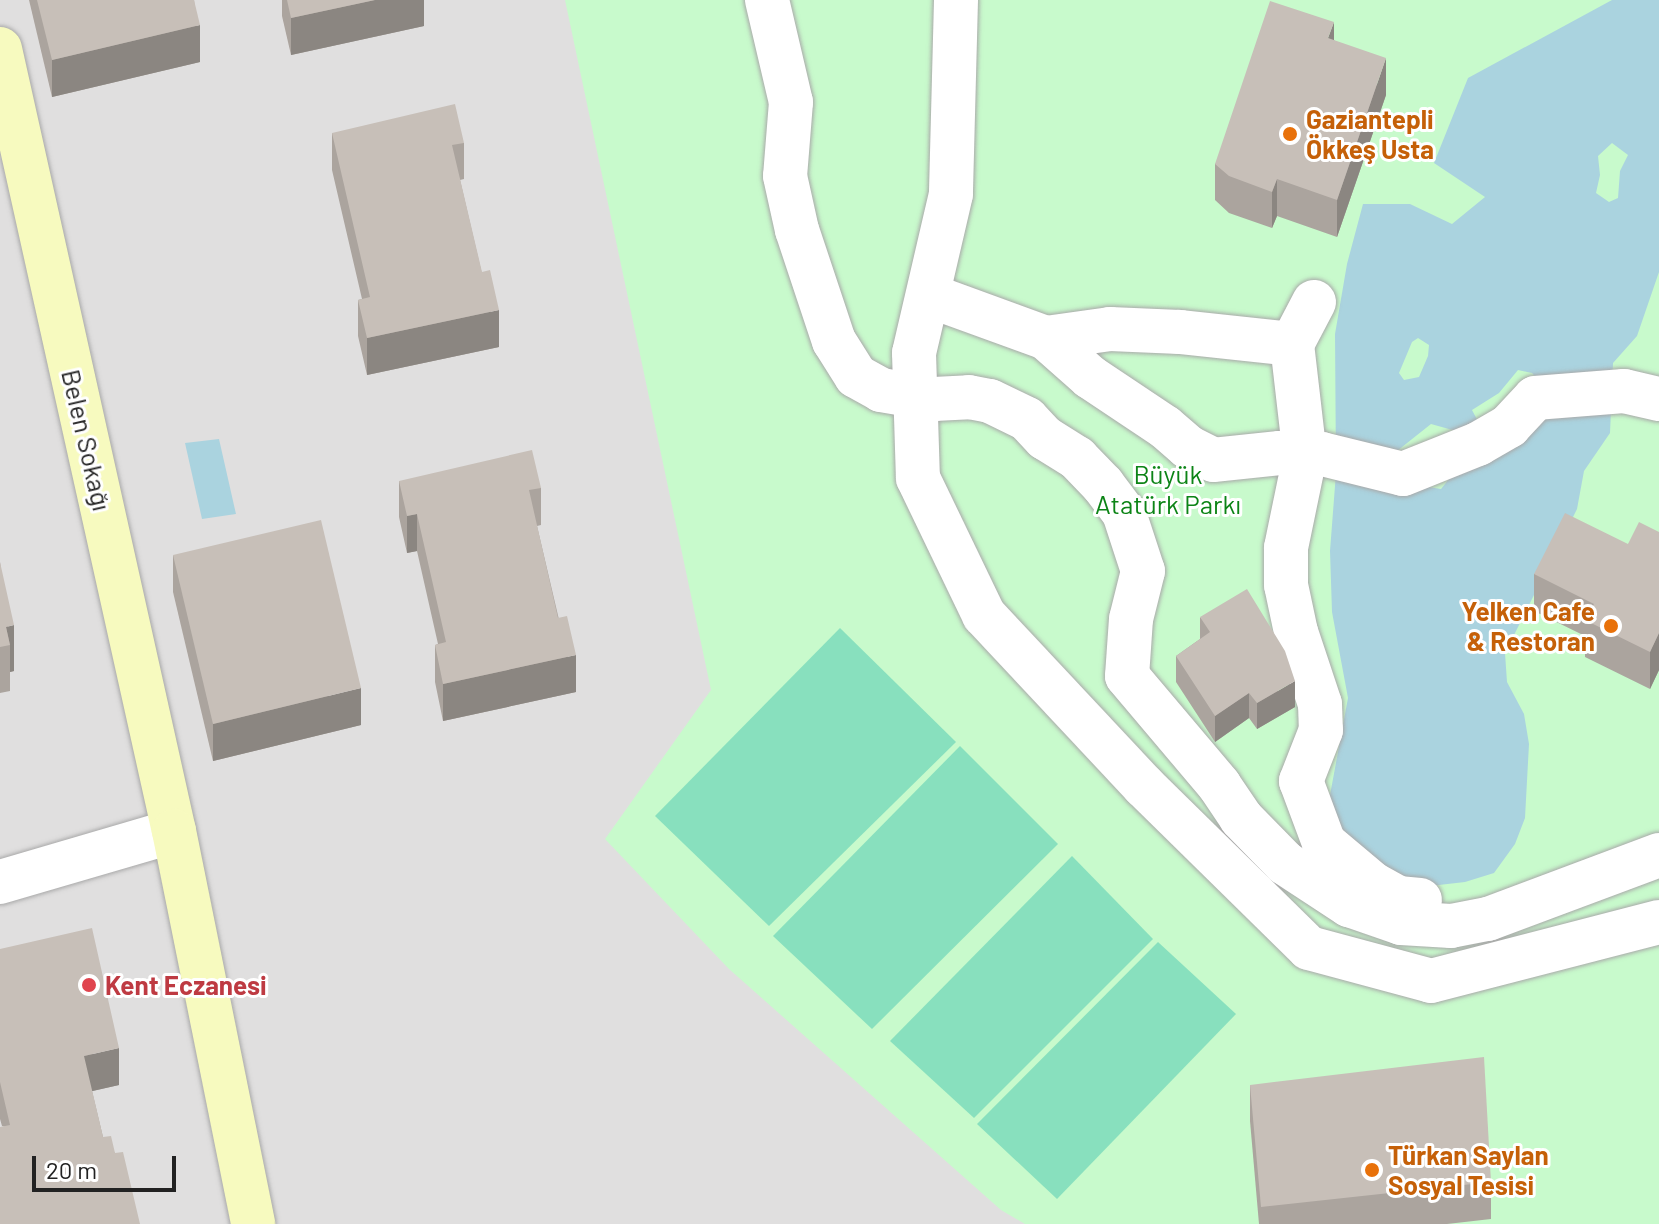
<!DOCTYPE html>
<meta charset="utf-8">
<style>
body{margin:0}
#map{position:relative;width:1659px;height:1224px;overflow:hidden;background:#f2efe9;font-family:Barlow,sans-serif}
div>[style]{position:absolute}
.residential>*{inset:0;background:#e0dfdf}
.park>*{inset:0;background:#c8facc}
.pitch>*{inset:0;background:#88e0be}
.water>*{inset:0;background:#aad3df}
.roads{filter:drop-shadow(0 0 2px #a9a9a9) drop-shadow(0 0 2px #a9a9a9)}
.street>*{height:44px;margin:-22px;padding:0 22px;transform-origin:22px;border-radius:22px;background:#fff}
.secondary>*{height:44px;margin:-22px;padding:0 22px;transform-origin:22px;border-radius:22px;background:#f7fabf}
.wall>*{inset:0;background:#aba49e}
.shaded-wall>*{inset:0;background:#8b8681}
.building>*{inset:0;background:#c7bfb8}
.dots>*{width:22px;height:22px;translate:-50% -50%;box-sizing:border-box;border:4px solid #fff;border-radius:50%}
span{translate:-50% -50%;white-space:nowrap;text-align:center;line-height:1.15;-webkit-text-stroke:6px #fff;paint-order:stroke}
.food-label{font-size:26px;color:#c56008;font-weight:700}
.left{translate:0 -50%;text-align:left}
.right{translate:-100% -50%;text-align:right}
.street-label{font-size:26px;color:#222}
.park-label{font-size:26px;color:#0c8416}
.health-label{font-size:26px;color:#be3a42;font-weight:700}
.scale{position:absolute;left:32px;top:1156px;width:144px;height:36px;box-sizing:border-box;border:4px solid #222;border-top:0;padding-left:10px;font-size:24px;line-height:28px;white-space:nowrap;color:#222;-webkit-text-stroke:6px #fff;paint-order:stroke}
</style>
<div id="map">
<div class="residential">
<i style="clip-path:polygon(0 0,1659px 0,1659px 1224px,0 1224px)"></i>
</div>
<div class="park">
<i style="clip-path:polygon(565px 0,1659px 0,1659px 1224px,1025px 1224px,1001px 1210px,729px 969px,605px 839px,711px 690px)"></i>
</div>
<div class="pitch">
<i style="clip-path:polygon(840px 628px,956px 742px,769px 926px,655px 816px)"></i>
<i style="clip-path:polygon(960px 746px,1058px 844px,872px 1029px,773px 936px)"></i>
<i style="clip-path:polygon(1072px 856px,1153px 939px,974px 1118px,890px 1041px)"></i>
<i style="clip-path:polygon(1158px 942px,1236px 1014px,1057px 1199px,977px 1124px)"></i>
</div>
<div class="water">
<i style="clip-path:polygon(evenodd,1612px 0,1659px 0,1659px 272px,1637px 336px,1613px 363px,1610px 433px,1584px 471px,1577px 509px,1505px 653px,1507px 682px,1524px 714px,1529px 744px,1525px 818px,1515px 844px,1494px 873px,1465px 882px,1430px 886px,1363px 863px,1328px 806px,1348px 698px,1332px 612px,1330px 551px,1336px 473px,1335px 334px,1347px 264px,1363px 204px,1410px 204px,1452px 224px,1485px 197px,1434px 163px,1468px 78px,1612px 0,1612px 143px,1628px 155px,1620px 171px,1618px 198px,1609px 202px,1596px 193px,1600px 175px,1598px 156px,1612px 143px,1612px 0,1418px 338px,1429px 345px,1428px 356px,1419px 377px,1404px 380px,1399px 373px,1412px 342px,1418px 338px,1612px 0,1518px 370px,1532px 373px,1542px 384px,1481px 427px,1472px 410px,1499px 393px,1518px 370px,1612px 0,1431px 424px,1456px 431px,1453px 474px,1441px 489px,1422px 486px,1392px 455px,1431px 424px)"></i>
<i style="clip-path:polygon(219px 439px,236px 514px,202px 519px,185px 443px)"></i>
</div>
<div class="roads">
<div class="street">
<i style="left:767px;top:0;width:105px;rotate:76.8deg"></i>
<i style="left:791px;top:102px;width:74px;rotate:94.6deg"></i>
<i style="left:785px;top:176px;width:55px;rotate:77.5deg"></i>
<i style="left:797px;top:230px;width:117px;rotate:71.6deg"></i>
<i style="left:834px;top:341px;width:41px;rotate:57.8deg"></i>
<i style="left:856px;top:376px;width:29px;rotate:29deg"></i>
<i style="left:881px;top:390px;width:54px;rotate:9.6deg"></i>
<i style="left:934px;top:399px;width:35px;rotate:-3deg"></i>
<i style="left:969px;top:397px;width:21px;rotate:11deg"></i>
<i style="left:990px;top:401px;width:41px;rotate:25.9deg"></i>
<i style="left:1027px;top:419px;width:26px;rotate:47deg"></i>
<i style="left:1045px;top:438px;width:38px;rotate:32deg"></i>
<i style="left:1077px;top:458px;width:37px;rotate:46deg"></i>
<i style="left:1103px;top:485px;width:35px;rotate:53deg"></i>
<i style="left:1124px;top:513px;width:61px;rotate:71.9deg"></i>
<i style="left:1143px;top:571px;width:49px;rotate:104deg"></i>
<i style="left:1131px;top:619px;width:57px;rotate:94deg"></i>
<i style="left:1127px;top:676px;width:143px;rotate:49.8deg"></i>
<i style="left:1219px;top:785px;width:40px;rotate:56deg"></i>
<i style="left:1241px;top:818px;width:63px;rotate:45.6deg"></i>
<i style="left:1285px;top:863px;width:77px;rotate:33.3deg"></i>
<i style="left:1349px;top:905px;width:55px;rotate:19.1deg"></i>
<i style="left:1401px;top:923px;width:50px;rotate:3.4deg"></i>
<i style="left:1451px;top:926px;width:38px;rotate:-11deg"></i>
<i style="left:1488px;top:919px;width:183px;rotate:-20.5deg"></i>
<i style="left:956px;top:0;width:194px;rotate:91.5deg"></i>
<i style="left:951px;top:194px;width:163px;rotate:103.1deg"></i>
<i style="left:914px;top:353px;width:125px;rotate:88.2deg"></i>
<i style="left:918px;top:478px;width:152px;rotate:64.3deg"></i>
<i style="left:984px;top:615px;width:234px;rotate:46.9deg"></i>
<i style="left:1144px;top:786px;width:231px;rotate:44.5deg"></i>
<i style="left:1309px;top:948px;width:126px;rotate:15.1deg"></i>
<i style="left:1431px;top:981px;width:236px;rotate:-14.5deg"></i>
<i style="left:928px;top:295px;width:126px;rotate:20deg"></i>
<i style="left:1046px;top:338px;width:59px;rotate:41.6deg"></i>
<i style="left:1090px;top:377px;width:90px;rotate:33.7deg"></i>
<i style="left:1165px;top:427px;width:30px;rotate:41deg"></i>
<i style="left:1188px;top:447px;width:28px;rotate:27deg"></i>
<i style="left:1213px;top:460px;width:67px;rotate:-6deg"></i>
<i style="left:1280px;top:453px;width:42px;rotate:1.4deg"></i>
<i style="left:1322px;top:454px;width:83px;rotate:13.9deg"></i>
<i style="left:1403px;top:474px;width:81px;rotate:-21.8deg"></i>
<i style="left:1478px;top:444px;width:36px;rotate:-30deg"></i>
<i style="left:1509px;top:426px;width:38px;rotate:-47deg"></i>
<i style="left:1535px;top:398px;width:89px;rotate:-4.5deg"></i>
<i style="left:1624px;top:391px;width:36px;rotate:13deg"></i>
<i style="left:1314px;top:302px;width:47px;rotate:117.6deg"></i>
<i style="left:1292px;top:344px;width:113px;rotate:83.4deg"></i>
<i style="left:1305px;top:456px;width:94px;rotate:101.7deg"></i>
<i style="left:1286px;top:548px;width:37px;rotate:90deg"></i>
<i style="left:1286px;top:585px;width:48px;rotate:78deg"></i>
<i style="left:1296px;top:632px;width:76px;rotate:71.6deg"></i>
<i style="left:1320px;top:704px;width:26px;rotate:88deg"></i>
<i style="left:1321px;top:730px;width:55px;rotate:111.4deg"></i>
<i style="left:1301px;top:781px;width:66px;rotate:69.6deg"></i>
<i style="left:1324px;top:843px;width:64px;rotate:39.9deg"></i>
<i style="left:1373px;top:884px;width:29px;rotate:29deg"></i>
<i style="left:1398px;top:898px;width:22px;rotate:5deg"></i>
<i style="left:1046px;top:338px;width:65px;rotate:-8deg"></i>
<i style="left:1110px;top:329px;width:70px;rotate:2.5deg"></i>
<i style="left:1180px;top:332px;width:113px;rotate:6.1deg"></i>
<i style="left:0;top:882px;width:181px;rotate:-16.3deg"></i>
</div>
<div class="secondary">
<i style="left:0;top:49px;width:801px;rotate:77.46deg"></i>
<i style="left:174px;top:831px;width:401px;rotate:78.6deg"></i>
</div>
</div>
<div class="wall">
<i style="clip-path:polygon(29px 0,194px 0,200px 62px,52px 97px)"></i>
<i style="clip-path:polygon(282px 0,424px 0,424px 26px,291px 55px,282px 16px)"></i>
<i style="clip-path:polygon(1334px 40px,1386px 95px,1337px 237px,1277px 216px,1272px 228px,1229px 213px,1215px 200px,1215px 164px)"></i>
<i style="clip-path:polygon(332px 133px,464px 143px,464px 179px,460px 180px,499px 347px,367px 375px,358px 336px,358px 300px,362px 299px,332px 170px)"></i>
<i style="clip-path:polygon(399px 481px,541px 488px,541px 525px,537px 526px,576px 692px,443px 721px,435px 682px,435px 645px,438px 644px,417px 551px,407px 553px,399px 517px)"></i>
<i style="clip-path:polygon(1659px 532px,1659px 670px,1650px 689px,1585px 657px,1585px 636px,1534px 611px,1534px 574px,1628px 544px)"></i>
<i style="clip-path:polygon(173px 555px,361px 725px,213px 761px,173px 592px)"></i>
<i style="clip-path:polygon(0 562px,14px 671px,10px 672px,10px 691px,0 693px)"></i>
<i style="clip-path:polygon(1200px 617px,1295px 707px,1257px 729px,1249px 718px,1215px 742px,1176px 682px,1176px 656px,1200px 639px)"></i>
<i style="clip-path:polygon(0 949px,119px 1085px,92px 1091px,103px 1137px,115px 1153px,2px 1126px,0 1119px)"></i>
<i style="clip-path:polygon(1250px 1085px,1491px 1182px,1491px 1219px,1447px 1224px,1259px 1224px,1250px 1121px)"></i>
</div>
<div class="shaded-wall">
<i style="clip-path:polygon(375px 0,424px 0,424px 26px,291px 55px,291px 18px)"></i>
<i style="clip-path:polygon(1334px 22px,1334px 59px,1328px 38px)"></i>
<i style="clip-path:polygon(200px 25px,200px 62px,52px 97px,52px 60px)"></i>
<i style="clip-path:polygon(1386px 58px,1386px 95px,1337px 237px,1337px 200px)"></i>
<i style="clip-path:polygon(1277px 179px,1277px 216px,1272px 228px,1272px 192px)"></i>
<i style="clip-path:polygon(499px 310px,499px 347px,367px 375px,367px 338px)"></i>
<i style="clip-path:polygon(417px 514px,417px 551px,407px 553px,407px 516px)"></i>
<i style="clip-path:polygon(14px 625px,14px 671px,10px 672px,10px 645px,6px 627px)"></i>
<i style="clip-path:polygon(1659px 633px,1659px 670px,1650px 689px,1650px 652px)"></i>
<i style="clip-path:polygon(576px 655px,576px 692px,443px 721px,443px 684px)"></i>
<i style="clip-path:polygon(1295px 681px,1295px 707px,1257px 729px,1257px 703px)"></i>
<i style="clip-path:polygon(361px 688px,361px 725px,213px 761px,213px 724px)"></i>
<i style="clip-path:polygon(1249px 693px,1249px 718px,1215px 742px,1215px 716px)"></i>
<i style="clip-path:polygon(119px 1048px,119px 1085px,84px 1093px,84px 1056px)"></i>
</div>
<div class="building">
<i style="clip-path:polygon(37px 0,194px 0,200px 25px,52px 60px)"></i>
<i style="clip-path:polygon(287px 0,375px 0,291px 18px)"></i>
<i style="clip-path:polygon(1270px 1px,1334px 22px,1328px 38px,1386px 58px,1337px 200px,1277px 179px,1272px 192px,1229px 176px,1215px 164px)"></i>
<i style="clip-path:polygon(455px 104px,464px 143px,452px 145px,482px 272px,490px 270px,499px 310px,367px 338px,358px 300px,370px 297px,332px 133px)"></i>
<i style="clip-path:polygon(532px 450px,541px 488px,529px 490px,558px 618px,567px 616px,576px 655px,443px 684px,435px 645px,446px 642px,417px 514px,407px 516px,399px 481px)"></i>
<i style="clip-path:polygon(1565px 513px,1628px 544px,1639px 522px,1659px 532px,1659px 633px,1650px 652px,1585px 620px,1594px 604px,1534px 574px)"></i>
<i style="clip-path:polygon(321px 520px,361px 688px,213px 724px,173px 555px)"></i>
<i style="clip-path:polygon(0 562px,14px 625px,6px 627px,10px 645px,0 647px)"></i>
<i style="clip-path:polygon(1247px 589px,1285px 651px,1295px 681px,1257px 703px,1249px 693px,1215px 716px,1176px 656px,1210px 632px,1200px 617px)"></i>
<i style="clip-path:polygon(92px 928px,119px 1048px,84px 1056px,103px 1137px,111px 1136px,115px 1153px,123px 1152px,140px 1224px,0 1224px,0 1127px,10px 1125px,0 1082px,0 949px)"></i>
<i style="clip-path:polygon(1484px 1057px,1491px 1182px,1261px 1207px,1250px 1085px)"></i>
</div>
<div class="dots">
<i style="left:1290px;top:134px;background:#e8710a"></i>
<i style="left:1611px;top:626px;background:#e8710a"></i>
<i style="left:89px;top:985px;background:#e0444e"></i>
<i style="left:1372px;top:1170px;background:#e8710a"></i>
</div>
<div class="food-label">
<span class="left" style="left:1306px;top:134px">Gaziantepli<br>Ökkeş Usta</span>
<span class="right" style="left:1595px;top:626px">Yelken Cafe<br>&amp; Restoran</span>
<span class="left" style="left:1388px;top:1170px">Türkan Saylan<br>Sosyal Tesisi</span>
</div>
<div class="street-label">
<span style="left:87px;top:440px;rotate:77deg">Belen Sokağı</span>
</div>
<div class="park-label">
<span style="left:1168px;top:489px">Büyük<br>Atatürk Parkı</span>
</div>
<div class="health-label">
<span class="left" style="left:105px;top:985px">Kent Eczanesi</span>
</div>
<div class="scale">20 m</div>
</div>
